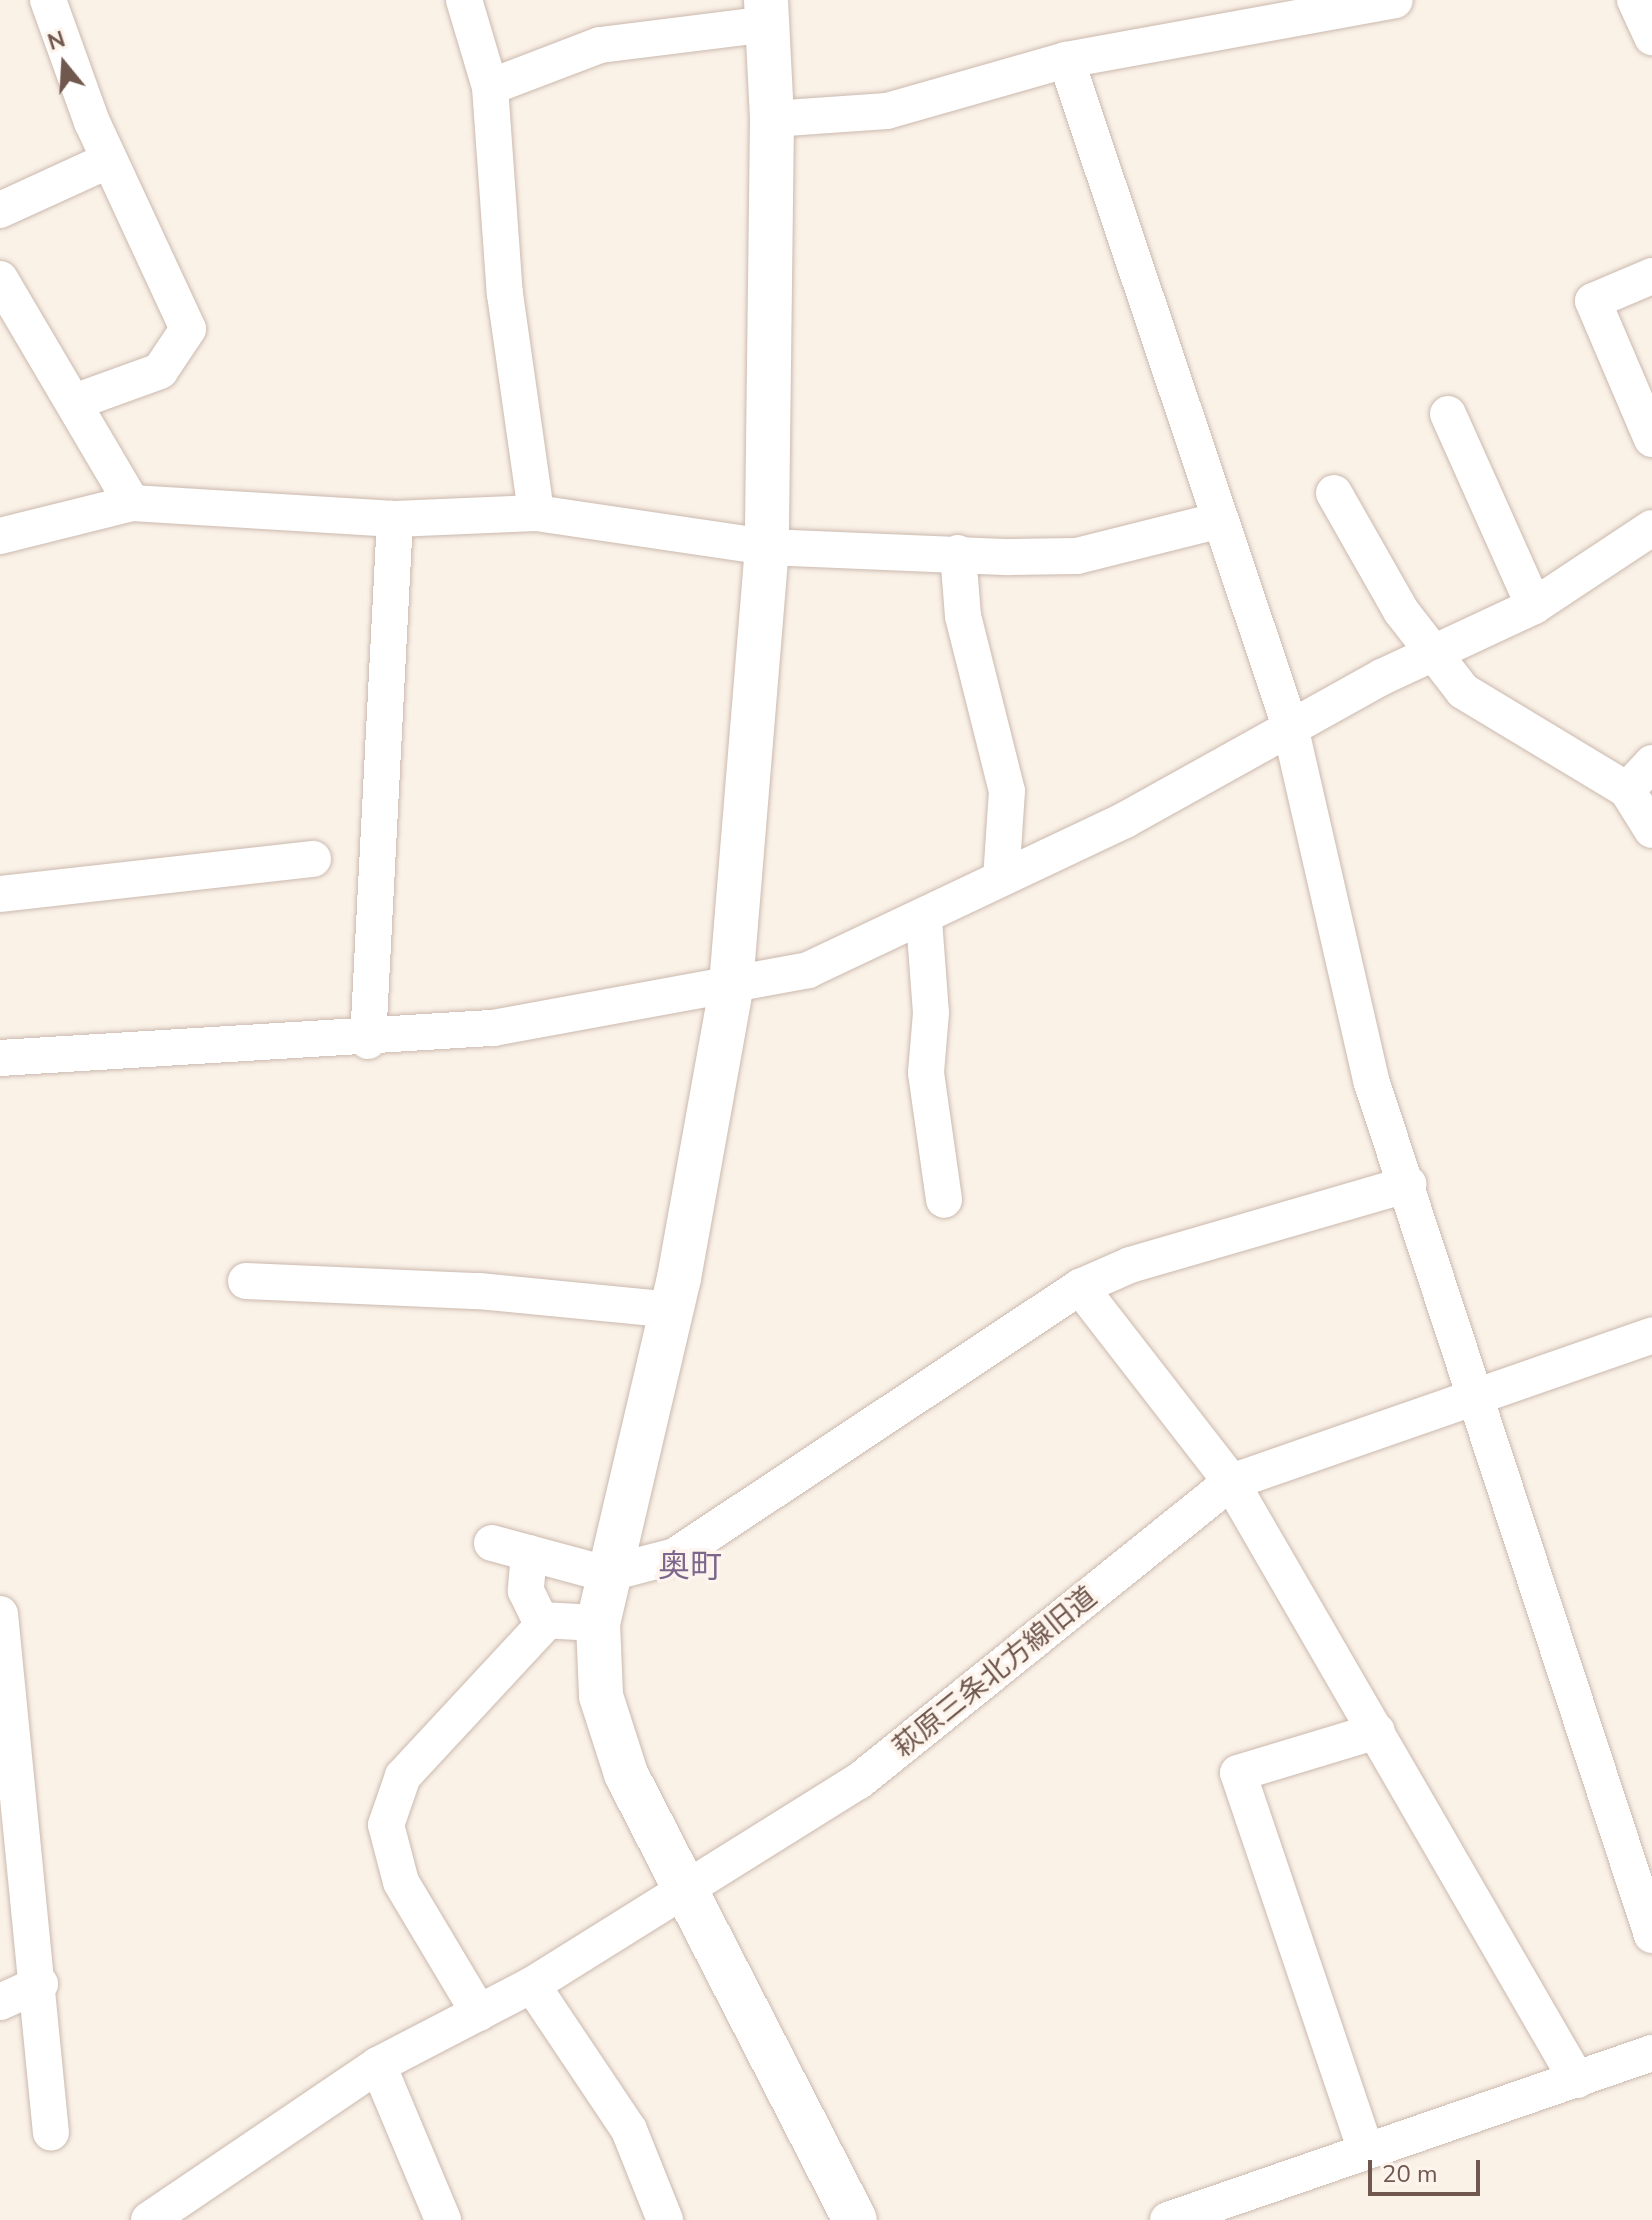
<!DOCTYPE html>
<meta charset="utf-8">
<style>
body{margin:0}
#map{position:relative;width:1652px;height:2220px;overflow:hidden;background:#faf1e7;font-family:"Nunito Sans","Noto Sans JP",sans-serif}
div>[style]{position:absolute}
.roads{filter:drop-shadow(0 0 2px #cbb9ae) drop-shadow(0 0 2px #cbb9ae)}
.street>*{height:36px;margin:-18px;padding:0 18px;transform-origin:18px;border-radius:18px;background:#fff}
.secondary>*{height:44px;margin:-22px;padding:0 22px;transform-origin:22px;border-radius:22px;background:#fff}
span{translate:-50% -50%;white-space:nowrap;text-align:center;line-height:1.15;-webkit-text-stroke:7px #fdf5ed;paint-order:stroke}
.street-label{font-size:28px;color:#71584e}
.quarter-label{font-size:32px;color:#7d668c}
.north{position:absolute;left:24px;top:24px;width:80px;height:80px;-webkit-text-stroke:6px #fdf5ed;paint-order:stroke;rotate:342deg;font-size:22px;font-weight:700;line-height:32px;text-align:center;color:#71584e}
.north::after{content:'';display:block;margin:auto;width:28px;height:36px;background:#71584e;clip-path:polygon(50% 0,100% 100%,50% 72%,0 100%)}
.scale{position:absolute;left:1368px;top:2160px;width:112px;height:36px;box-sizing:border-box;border:4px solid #71584e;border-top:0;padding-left:10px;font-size:24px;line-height:28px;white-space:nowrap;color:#71584e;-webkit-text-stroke:6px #fdf5ed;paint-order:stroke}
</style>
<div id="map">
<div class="roads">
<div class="street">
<i style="left:48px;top:0;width:130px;rotate:70.2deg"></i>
<i style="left:92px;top:122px;width:228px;rotate:65.1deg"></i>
<i style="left:188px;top:329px;width:50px;rotate:123.7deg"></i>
<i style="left:160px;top:371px;width:88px;rotate:160.1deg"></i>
<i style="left:464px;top:0;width:91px;rotate:73.4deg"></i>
<i style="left:490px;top:87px;width:208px;rotate:85.9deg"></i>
<i style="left:505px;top:294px;width:221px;rotate:81.9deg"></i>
<i style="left:1635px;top:0;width:41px;rotate:65.3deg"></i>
<i style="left:1066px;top:60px;width:703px;rotate:71.41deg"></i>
<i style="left:1290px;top:726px;width:363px;rotate:77.1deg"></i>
<i style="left:1371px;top:1080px;width:900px;rotate:71.81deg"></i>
<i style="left:490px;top:87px;width:118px;rotate:-20.9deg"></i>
<i style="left:600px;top:45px;width:169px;rotate:-7.1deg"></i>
<i style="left:772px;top:119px;width:115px;rotate:-4deg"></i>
<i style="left:887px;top:111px;width:186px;rotate:-15.9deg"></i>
<i style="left:1066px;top:60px;width:334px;rotate:-10.3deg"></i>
<i style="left:0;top:210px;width:120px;rotate:-24.6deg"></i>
<i style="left:1652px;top:276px;width:64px;rotate:157deg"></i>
<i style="left:1593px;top:301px;width:150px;rotate:66.9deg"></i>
<i style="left:0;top:279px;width:260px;rotate:59.5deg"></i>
<i style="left:1448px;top:414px;width:210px;rotate:65.9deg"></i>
<i style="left:1334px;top:493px;width:136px;rotate:60.4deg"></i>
<i style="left:1401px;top:611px;width:101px;rotate:52.2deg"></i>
<i style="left:1463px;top:691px;width:192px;rotate:31.1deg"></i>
<i style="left:1627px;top:790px;width:37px;rotate:-47deg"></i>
<i style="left:0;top:536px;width:136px;rotate:-14deg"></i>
<i style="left:132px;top:503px;width:263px;rotate:3.5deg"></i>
<i style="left:395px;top:519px;width:141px;rotate:-2.4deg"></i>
<i style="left:536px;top:513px;width:233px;rotate:8.4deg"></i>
<i style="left:767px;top:547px;width:243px;rotate:2.4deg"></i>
<i style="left:1010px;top:557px;width:67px;rotate:-0.9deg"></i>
<i style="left:1077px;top:556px;width:147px;rotate:-14.1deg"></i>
<i style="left:958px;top:553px;width:63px;rotate:85.5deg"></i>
<i style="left:963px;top:616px;width:180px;rotate:75.9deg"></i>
<i style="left:1007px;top:791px;width:87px;rotate:93.9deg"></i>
<i style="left:1627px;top:790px;width:47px;rotate:58deg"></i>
<i style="left:0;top:894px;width:315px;rotate:-6.4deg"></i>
<i style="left:924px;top:920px;width:93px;rotate:85.7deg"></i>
<i style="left:931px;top:1013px;width:60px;rotate:94.8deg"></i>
<i style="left:926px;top:1073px;width:128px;rotate:81.9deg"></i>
<i style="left:368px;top:1041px;width:523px;rotate:-87.04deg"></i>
<i style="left:0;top:1058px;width:494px;rotate:-3.5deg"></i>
<i style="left:493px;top:1028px;width:320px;rotate:-10.4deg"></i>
<i style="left:808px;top:970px;width:351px;rotate:-25.3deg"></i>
<i style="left:1125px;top:820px;width:294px;rotate:-29.1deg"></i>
<i style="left:1382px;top:677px;width:168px;rotate:-25deg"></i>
<i style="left:1534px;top:606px;width:141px;rotate:-33.5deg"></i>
<i style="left:246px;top:1281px;width:233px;rotate:2.5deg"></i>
<i style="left:479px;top:1291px;width:194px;rotate:5.6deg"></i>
<i style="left:1080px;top:1287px;width:247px;rotate:52.2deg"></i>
<i style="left:1231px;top:1482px;width:691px;rotate:59.95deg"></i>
<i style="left:492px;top:1543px;width:118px;rotate:15.2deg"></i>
<i style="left:606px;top:1574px;width:71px;rotate:-14.6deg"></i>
<i style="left:675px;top:1556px;width:486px;rotate:-33.6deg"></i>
<i style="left:1080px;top:1287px;width:55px;rotate:-23.7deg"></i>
<i style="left:1130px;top:1265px;width:290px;rotate:-16.2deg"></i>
<i style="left:529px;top:1553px;width:38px;rotate:95deg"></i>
<i style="left:526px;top:1591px;width:32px;rotate:64deg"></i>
<i style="left:540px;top:1620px;width:58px;rotate:3deg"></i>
<i style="left:0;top:1614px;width:521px;rotate:84.39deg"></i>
<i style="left:532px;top:1985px;width:174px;rotate:56.2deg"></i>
<i style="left:629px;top:2130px;width:97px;rotate:68.2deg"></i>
<i style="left:0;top:2002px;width:44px;rotate:-24.2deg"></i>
<i style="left:479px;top:2013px;width:152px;rotate:-120.8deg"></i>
<i style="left:401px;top:1882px;width:59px;rotate:-104.7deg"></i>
<i style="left:386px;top:1825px;width:52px;rotate:-70.9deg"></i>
<i style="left:403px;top:1776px;width:210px;rotate:-47.1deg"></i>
<i style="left:378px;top:2065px;width:168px;rotate:67.2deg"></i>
<i style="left:1366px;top:2151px;width:399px;rotate:-108.7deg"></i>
<i style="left:1238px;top:1773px;width:145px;rotate:-16.8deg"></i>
<i style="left:149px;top:2220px;width:277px;rotate:-34.1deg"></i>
<i style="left:378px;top:2065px;width:174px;rotate:-27.5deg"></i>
<i style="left:532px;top:1985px;width:385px;rotate:-32deg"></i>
<i style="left:859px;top:1781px;width:477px;rotate:-38.8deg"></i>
<i style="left:1231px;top:1482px;width:446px;rotate:-19.2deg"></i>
<i style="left:1168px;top:2220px;width:512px;rotate:-19.04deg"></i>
</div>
<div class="secondary">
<i style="left:766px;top:0;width:119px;rotate:87.1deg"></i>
<i style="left:772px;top:119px;width:428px;rotate:90.7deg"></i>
<i style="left:767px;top:547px;width:443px;rotate:94.7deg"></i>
<i style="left:731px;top:989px;width:294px;rotate:100.2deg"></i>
<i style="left:679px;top:1278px;width:354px;rotate:103.2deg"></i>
<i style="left:598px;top:1623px;width:73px;rotate:87.6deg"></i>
<i style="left:601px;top:1696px;width:82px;rotate:72.2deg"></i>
<i style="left:626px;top:1774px;width:501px;rotate:62.82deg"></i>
</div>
</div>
<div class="street-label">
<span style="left:995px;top:1672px;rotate:-39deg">萩原三条北方線旧道</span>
</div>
<div class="quarter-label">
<span style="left:690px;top:1567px">奥町</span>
</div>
<div class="north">N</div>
<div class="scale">20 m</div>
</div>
